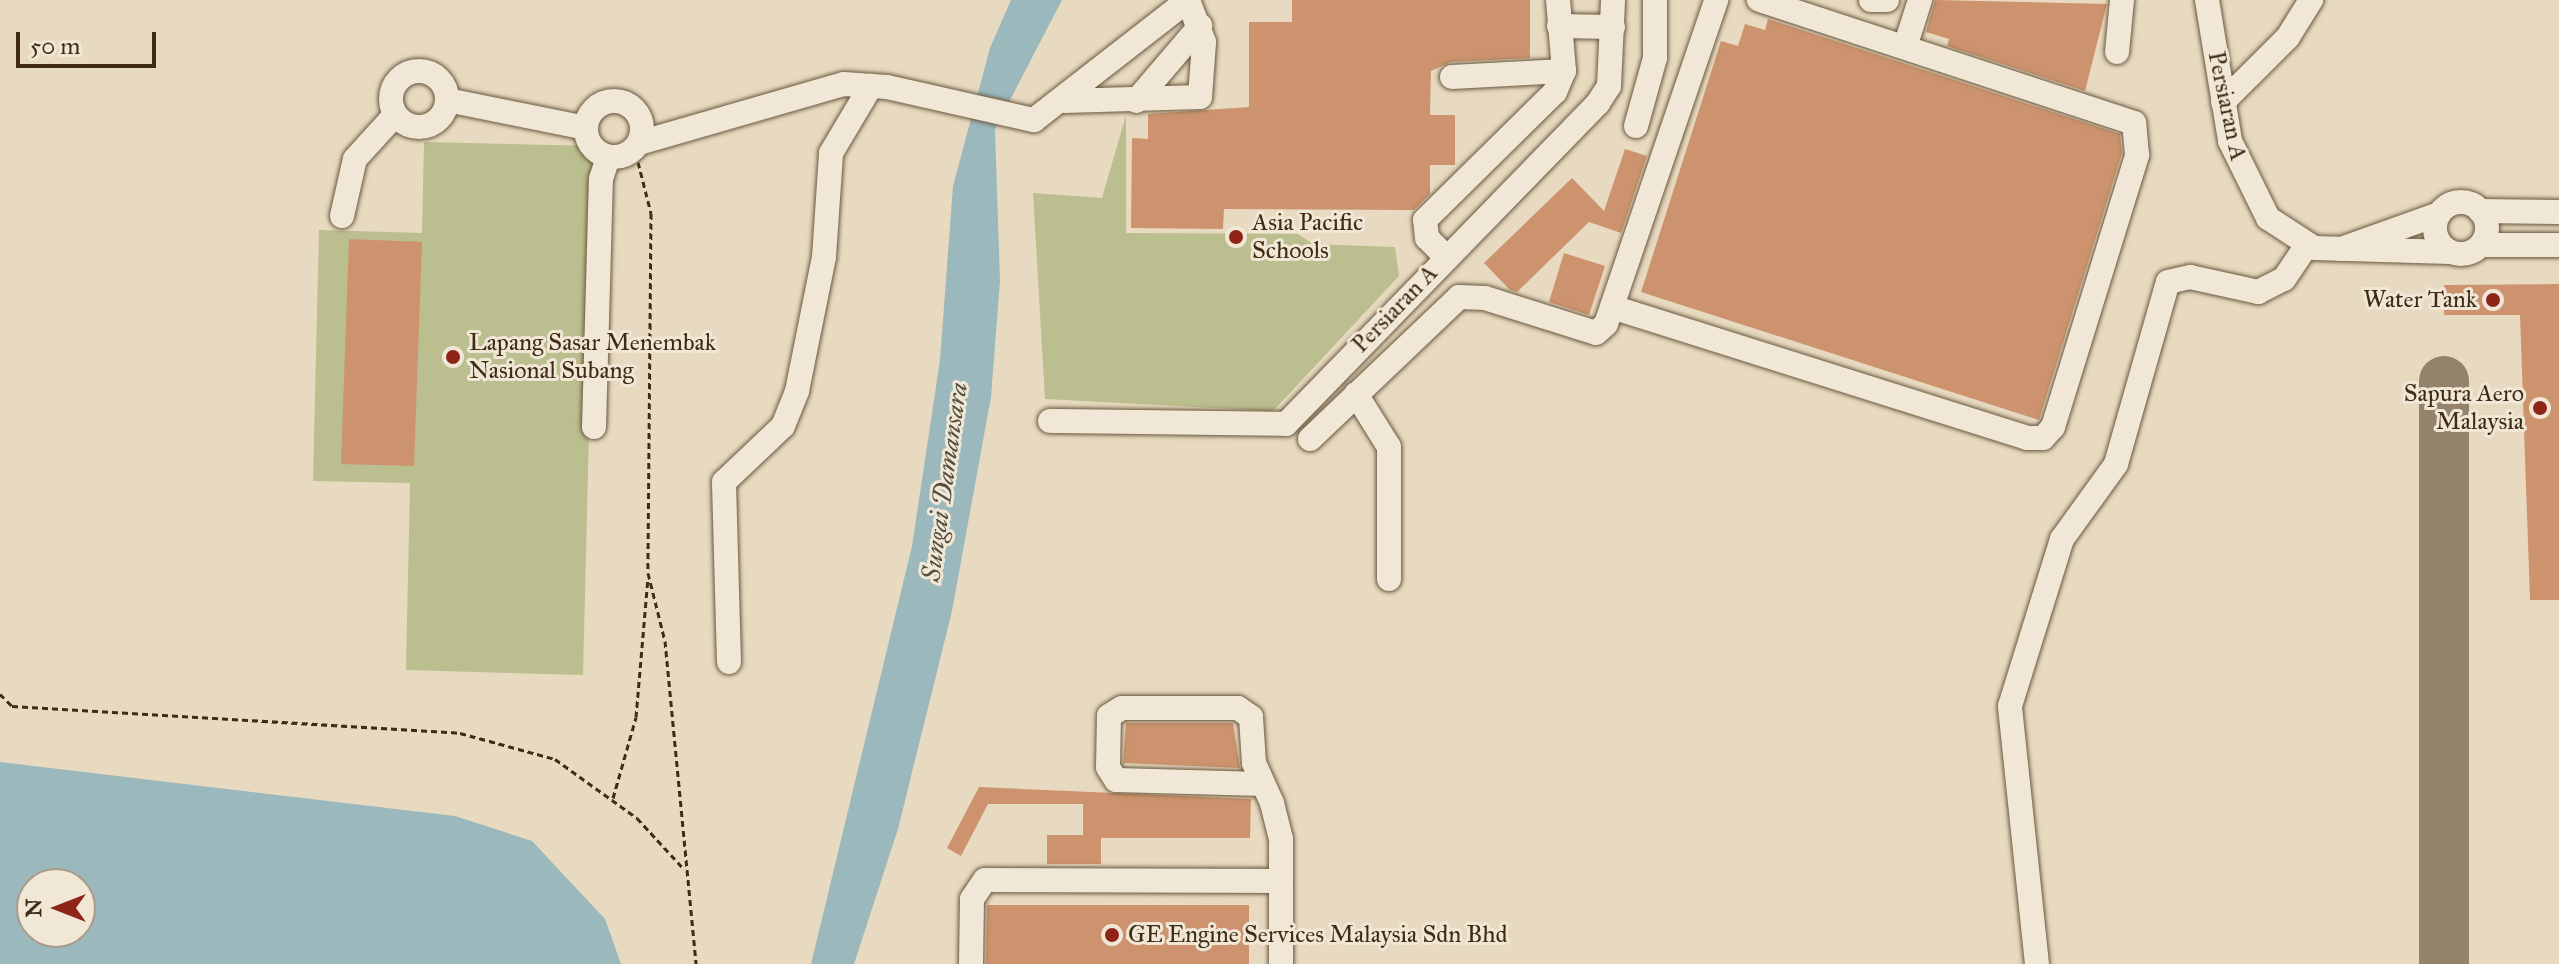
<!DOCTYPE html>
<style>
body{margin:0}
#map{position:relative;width:2559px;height:964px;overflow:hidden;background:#e8dac0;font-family:"IM FELL Great Primer",serif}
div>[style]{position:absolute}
.green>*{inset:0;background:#bbbe8e}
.water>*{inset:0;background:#9bb8bc}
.taxiway>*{height:50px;margin:-25px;padding:0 25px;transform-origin:25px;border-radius:25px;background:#94836a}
.building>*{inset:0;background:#cc936e}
.path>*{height:3px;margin-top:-1.5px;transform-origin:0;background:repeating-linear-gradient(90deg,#3f2c13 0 6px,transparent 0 10px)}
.roads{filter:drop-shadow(0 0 2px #69583e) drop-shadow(0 0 2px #69583e)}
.minor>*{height:24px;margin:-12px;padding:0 12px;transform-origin:12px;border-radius:12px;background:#f0e7d6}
.minor>.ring{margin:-12px;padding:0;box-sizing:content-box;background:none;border:24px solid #f0e7d6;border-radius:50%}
.dots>*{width:22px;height:22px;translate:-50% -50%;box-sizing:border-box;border:4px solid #f0e7d6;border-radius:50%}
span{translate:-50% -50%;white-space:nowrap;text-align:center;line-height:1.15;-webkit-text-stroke:6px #f0e7d6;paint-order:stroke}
.street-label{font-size:24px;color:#3f2c13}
.poi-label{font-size:24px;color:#3f2c13}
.left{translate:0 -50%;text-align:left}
.right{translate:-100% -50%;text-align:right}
.water-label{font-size:26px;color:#564f3d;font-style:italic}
.north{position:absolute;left:16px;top:868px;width:80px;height:80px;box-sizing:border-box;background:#f0e7d6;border:2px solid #a99c88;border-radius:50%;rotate:270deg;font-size:22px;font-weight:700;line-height:32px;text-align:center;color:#3f2c13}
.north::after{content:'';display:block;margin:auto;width:28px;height:36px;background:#8f2418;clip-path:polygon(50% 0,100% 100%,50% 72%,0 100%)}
.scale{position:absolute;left:16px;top:32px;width:140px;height:36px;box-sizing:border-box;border:4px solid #3f2c13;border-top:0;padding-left:10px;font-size:24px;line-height:28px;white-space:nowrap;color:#3f2c13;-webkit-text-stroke:6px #f0e7d6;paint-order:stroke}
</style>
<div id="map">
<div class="green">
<i style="clip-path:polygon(1126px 115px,1126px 233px,1298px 234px,1313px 244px,1395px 247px,1399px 276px,1273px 411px,1045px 399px,1033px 193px,1102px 198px)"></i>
<i style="clip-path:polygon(424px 142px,596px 146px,583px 675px,406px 670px,410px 483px,313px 481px,319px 230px,422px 233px)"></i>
</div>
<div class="water">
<i style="clip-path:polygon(1011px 0,1062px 0,995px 129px,1000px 281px,991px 397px,952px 611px,898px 829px,854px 964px,811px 964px,912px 546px,940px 360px,953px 186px,990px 48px)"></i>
<i style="clip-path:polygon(evenodd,0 762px,455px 816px,532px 841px,605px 919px,621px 964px,0 964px,0 762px,80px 884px,80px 932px,32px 932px,32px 884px,80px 884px)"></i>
</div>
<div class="taxiway">
<i style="left:2444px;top:381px;width:583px;rotate:90deg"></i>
</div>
<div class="building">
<i style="clip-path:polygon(1292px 0,1530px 0,1530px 58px,1451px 62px,1431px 71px,1430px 115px,1455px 115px,1455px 165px,1430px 165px,1430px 194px,1414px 210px,1224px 209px,1223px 229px,1131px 228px,1132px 138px,1148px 139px,1148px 114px,1249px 107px,1249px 22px,1292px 22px)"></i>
<i style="clip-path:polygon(1935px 0,2107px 4px,2085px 91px,1947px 46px,1949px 39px,1926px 32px)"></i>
<i style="clip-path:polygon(1768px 19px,2120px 134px,2122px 153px,2039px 420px,1641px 292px,1721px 41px,1738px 46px,1745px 24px,1765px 30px)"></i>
<i style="clip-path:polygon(1625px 149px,1647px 156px,1621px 233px,1589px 222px,1517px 292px,1510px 290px,1484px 263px,1572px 178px,1604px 211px)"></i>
<i style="clip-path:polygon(349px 239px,422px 242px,414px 466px,341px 464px)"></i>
<i style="clip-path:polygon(1564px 253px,1605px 266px,1589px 315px,1549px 302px)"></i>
<i style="clip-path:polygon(2559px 284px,2559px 600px,2530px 600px,2520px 315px,2444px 315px,2444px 285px)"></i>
<i style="clip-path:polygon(1233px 723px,1240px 768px,1123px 763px,1126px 723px)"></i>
<i style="clip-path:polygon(979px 787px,1251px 799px,1250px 838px,1101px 838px,1101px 864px,1047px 864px,1047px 835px,1083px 835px,1083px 804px,988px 804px,961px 856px,947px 848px)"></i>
<i style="clip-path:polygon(987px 905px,1249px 905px,1249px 964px,986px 964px)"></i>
</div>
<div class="path">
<i style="left:638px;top:162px;width:53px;rotate:75.7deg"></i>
<i style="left:651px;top:213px;width:360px;rotate:90.5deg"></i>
<i style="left:648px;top:573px;width:70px;rotate:76deg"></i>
<i style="left:665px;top:641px;width:324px;rotate:84.5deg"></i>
<i style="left:0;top:694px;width:17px;rotate:45deg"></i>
<i style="left:12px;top:706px;width:449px;rotate:3.4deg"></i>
<i style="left:460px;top:733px;width:98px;rotate:15.3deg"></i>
<i style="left:555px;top:759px;width:101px;rotate:35.7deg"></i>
<i style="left:637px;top:818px;width:68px;rotate:47.4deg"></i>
<i style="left:613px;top:798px;width:84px;rotate:-74.1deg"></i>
<i style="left:636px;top:717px;width:140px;rotate:-85.1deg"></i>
</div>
<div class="roads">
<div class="minor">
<i style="left:1871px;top:0;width:16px"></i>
<i style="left:2207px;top:0;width:143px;rotate:80.7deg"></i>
<i style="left:2230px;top:141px;width:86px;rotate:63.7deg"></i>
<i style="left:2268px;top:218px;width:55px;rotate:33.1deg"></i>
<i style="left:2314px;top:248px;width:136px;rotate:1.7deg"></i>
<i style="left:1559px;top:26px;width:54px;rotate:1.1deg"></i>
<i style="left:1906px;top:44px;width:46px;rotate:-72.3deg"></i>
<i style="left:2117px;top:52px;width:52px;rotate:-84.5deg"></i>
<i class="ring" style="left:391px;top:71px;width:32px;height:32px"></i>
<i style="left:1452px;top:77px;width:112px;rotate:-3.1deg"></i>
<i style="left:447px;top:100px;width:142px;rotate:11.4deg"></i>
<i style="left:1065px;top:101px;width:135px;rotate:-1.7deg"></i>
<i style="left:1200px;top:97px;width:55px;rotate:-85.8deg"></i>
<i style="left:1204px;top:42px;width:45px;rotate:-110.9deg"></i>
<i style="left:1136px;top:101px;width:99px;rotate:-49.5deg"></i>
<i class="ring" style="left:586px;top:101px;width:32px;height:32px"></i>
<i style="left:2223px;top:102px;width:92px;rotate:-45deg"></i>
<i style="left:2288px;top:37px;width:44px;rotate:-58.1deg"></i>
<i style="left:1636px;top:126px;width:71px;rotate:-74.4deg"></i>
<i style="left:1655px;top:58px;width:58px;rotate:-90deg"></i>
<i style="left:639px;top:143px;width:213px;rotate:-16.1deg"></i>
<i style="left:844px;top:84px;width:43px;rotate:4deg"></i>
<i style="left:887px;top:87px;width:151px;rotate:12.7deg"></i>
<i style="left:1034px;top:120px;width:195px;rotate:-37.9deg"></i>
<i class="ring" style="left:2435px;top:202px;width:28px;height:28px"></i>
<i style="left:2480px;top:211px;width:79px;rotate:0.7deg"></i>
<i style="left:342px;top:216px;width:58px;rotate:-77.2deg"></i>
<i style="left:355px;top:159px;width:59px;rotate:-47.7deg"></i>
<i style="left:2481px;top:245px;width:78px"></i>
<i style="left:2341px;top:249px;width:104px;rotate:-19.7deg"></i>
<i style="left:1445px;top:256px;width:25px;rotate:-135deg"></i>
<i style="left:1427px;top:238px;width:18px;rotate:-96deg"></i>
<i style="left:1425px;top:220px;width:182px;rotate:-44.6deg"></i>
<i style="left:1555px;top:92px;width:23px;rotate:-67deg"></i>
<i style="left:1564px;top:71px;width:71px;rotate:-94.8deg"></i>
<i style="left:1612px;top:307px;width:435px;rotate:17.5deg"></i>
<i style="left:2027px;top:438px;width:16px"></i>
<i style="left:2043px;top:438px;width:15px;rotate:-48deg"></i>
<i style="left:2053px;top:427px;width:285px;rotate:-72.8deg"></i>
<i style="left:2137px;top:155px;width:32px;rotate:-95deg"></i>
<i style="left:2134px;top:123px;width:395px;rotate:-161.8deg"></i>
<i style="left:1356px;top:394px;width:62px;rotate:58.1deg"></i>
<i style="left:1389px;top:447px;width:132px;rotate:90deg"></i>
<i style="left:1050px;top:421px;width:236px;rotate:0.7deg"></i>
<i style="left:1286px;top:424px;width:448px;rotate:-45.8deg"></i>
<i style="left:1598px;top:103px;width:20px;rotate:-57deg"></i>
<i style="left:1609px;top:86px;width:86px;rotate:-87.3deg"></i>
<i style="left:594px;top:427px;width:248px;rotate:-88.4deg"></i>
<i style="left:601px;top:179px;width:23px;rotate:-72deg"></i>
<i style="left:1310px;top:439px;width:206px;rotate:-43.6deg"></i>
<i style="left:1459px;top:297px;width:26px;rotate:2deg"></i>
<i style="left:1485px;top:298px;width:116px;rotate:17.5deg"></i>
<i style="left:1596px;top:333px;width:13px;rotate:-42deg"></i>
<i style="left:1606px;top:324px;width:342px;rotate:-71.2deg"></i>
<i style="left:729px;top:662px;width:180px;rotate:-91.6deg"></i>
<i style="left:724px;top:482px;width:81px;rotate:-43.5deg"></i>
<i style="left:783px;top:426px;width:38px;rotate:-68deg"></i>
<i style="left:797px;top:391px;width:137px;rotate:-78.6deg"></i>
<i style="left:824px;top:257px;width:104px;rotate:-86.1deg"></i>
<i style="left:831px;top:153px;width:78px;rotate:-59.2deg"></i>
<i style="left:1263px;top:784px;width:147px;rotate:-178.4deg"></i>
<i style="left:1116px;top:780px;width:15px;rotate:-122deg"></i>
<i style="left:1108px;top:767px;width:51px;rotate:-88.9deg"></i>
<i style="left:1109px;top:716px;width:15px;rotate:-32deg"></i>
<i style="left:1122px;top:708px;width:116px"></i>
<i style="left:1238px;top:708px;width:16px;rotate:35deg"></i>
<i style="left:1251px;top:717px;width:46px;rotate:86.3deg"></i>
<i style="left:1254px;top:763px;width:44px;rotate:65.8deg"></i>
<i style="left:1272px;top:803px;width:37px;rotate:76deg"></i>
<i style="left:1281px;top:839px;width:125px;rotate:90deg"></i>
<i style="left:971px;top:964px;width:65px;rotate:-89.1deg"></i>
<i style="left:972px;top:899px;width:23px;rotate:-56deg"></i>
<i style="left:985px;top:880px;width:296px;rotate:0.2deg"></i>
<i style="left:2037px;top:964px;width:259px;rotate:-96deg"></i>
<i style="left:2010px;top:706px;width:175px;rotate:-72.7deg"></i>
<i style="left:2062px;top:539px;width:92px;rotate:-54.2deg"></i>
<i style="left:2116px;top:464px;width:189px;rotate:-74.1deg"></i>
<i style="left:2168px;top:282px;width:23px;rotate:-13deg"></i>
<i style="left:2190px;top:277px;width:70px;rotate:12.4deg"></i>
<i style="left:2258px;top:292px;width:29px;rotate:-27deg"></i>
<i style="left:2284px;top:279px;width:41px;rotate:-55.9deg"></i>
</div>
</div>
<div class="dots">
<i style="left:1236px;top:237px;background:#8f2418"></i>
<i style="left:2493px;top:300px;background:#8f2418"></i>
<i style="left:453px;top:357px;background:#8f2418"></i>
<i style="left:2540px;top:408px;background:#8f2418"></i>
<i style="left:1112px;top:935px;background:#8f2418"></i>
</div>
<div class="street-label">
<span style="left:2227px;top:106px;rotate:78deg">Persiaran A</span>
<span style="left:1395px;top:309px;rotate:-46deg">Persiaran A</span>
</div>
<div class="poi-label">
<span class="left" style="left:1252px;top:237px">Asia Pacific<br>Schools</span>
<span class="right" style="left:2477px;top:300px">Water Tank</span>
<span class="left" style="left:469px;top:357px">Lapang Sasar Menembak<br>Nasional Subang</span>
<span class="right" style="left:2524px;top:408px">Sapura Aero<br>Malaysia</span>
<span class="left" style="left:1128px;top:935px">GE Engine Services Malaysia Sdn Bhd</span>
</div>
<div class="water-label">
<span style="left:945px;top:482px;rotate:-82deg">Sungai Damansara</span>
</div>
<div class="north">N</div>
<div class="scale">50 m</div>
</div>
